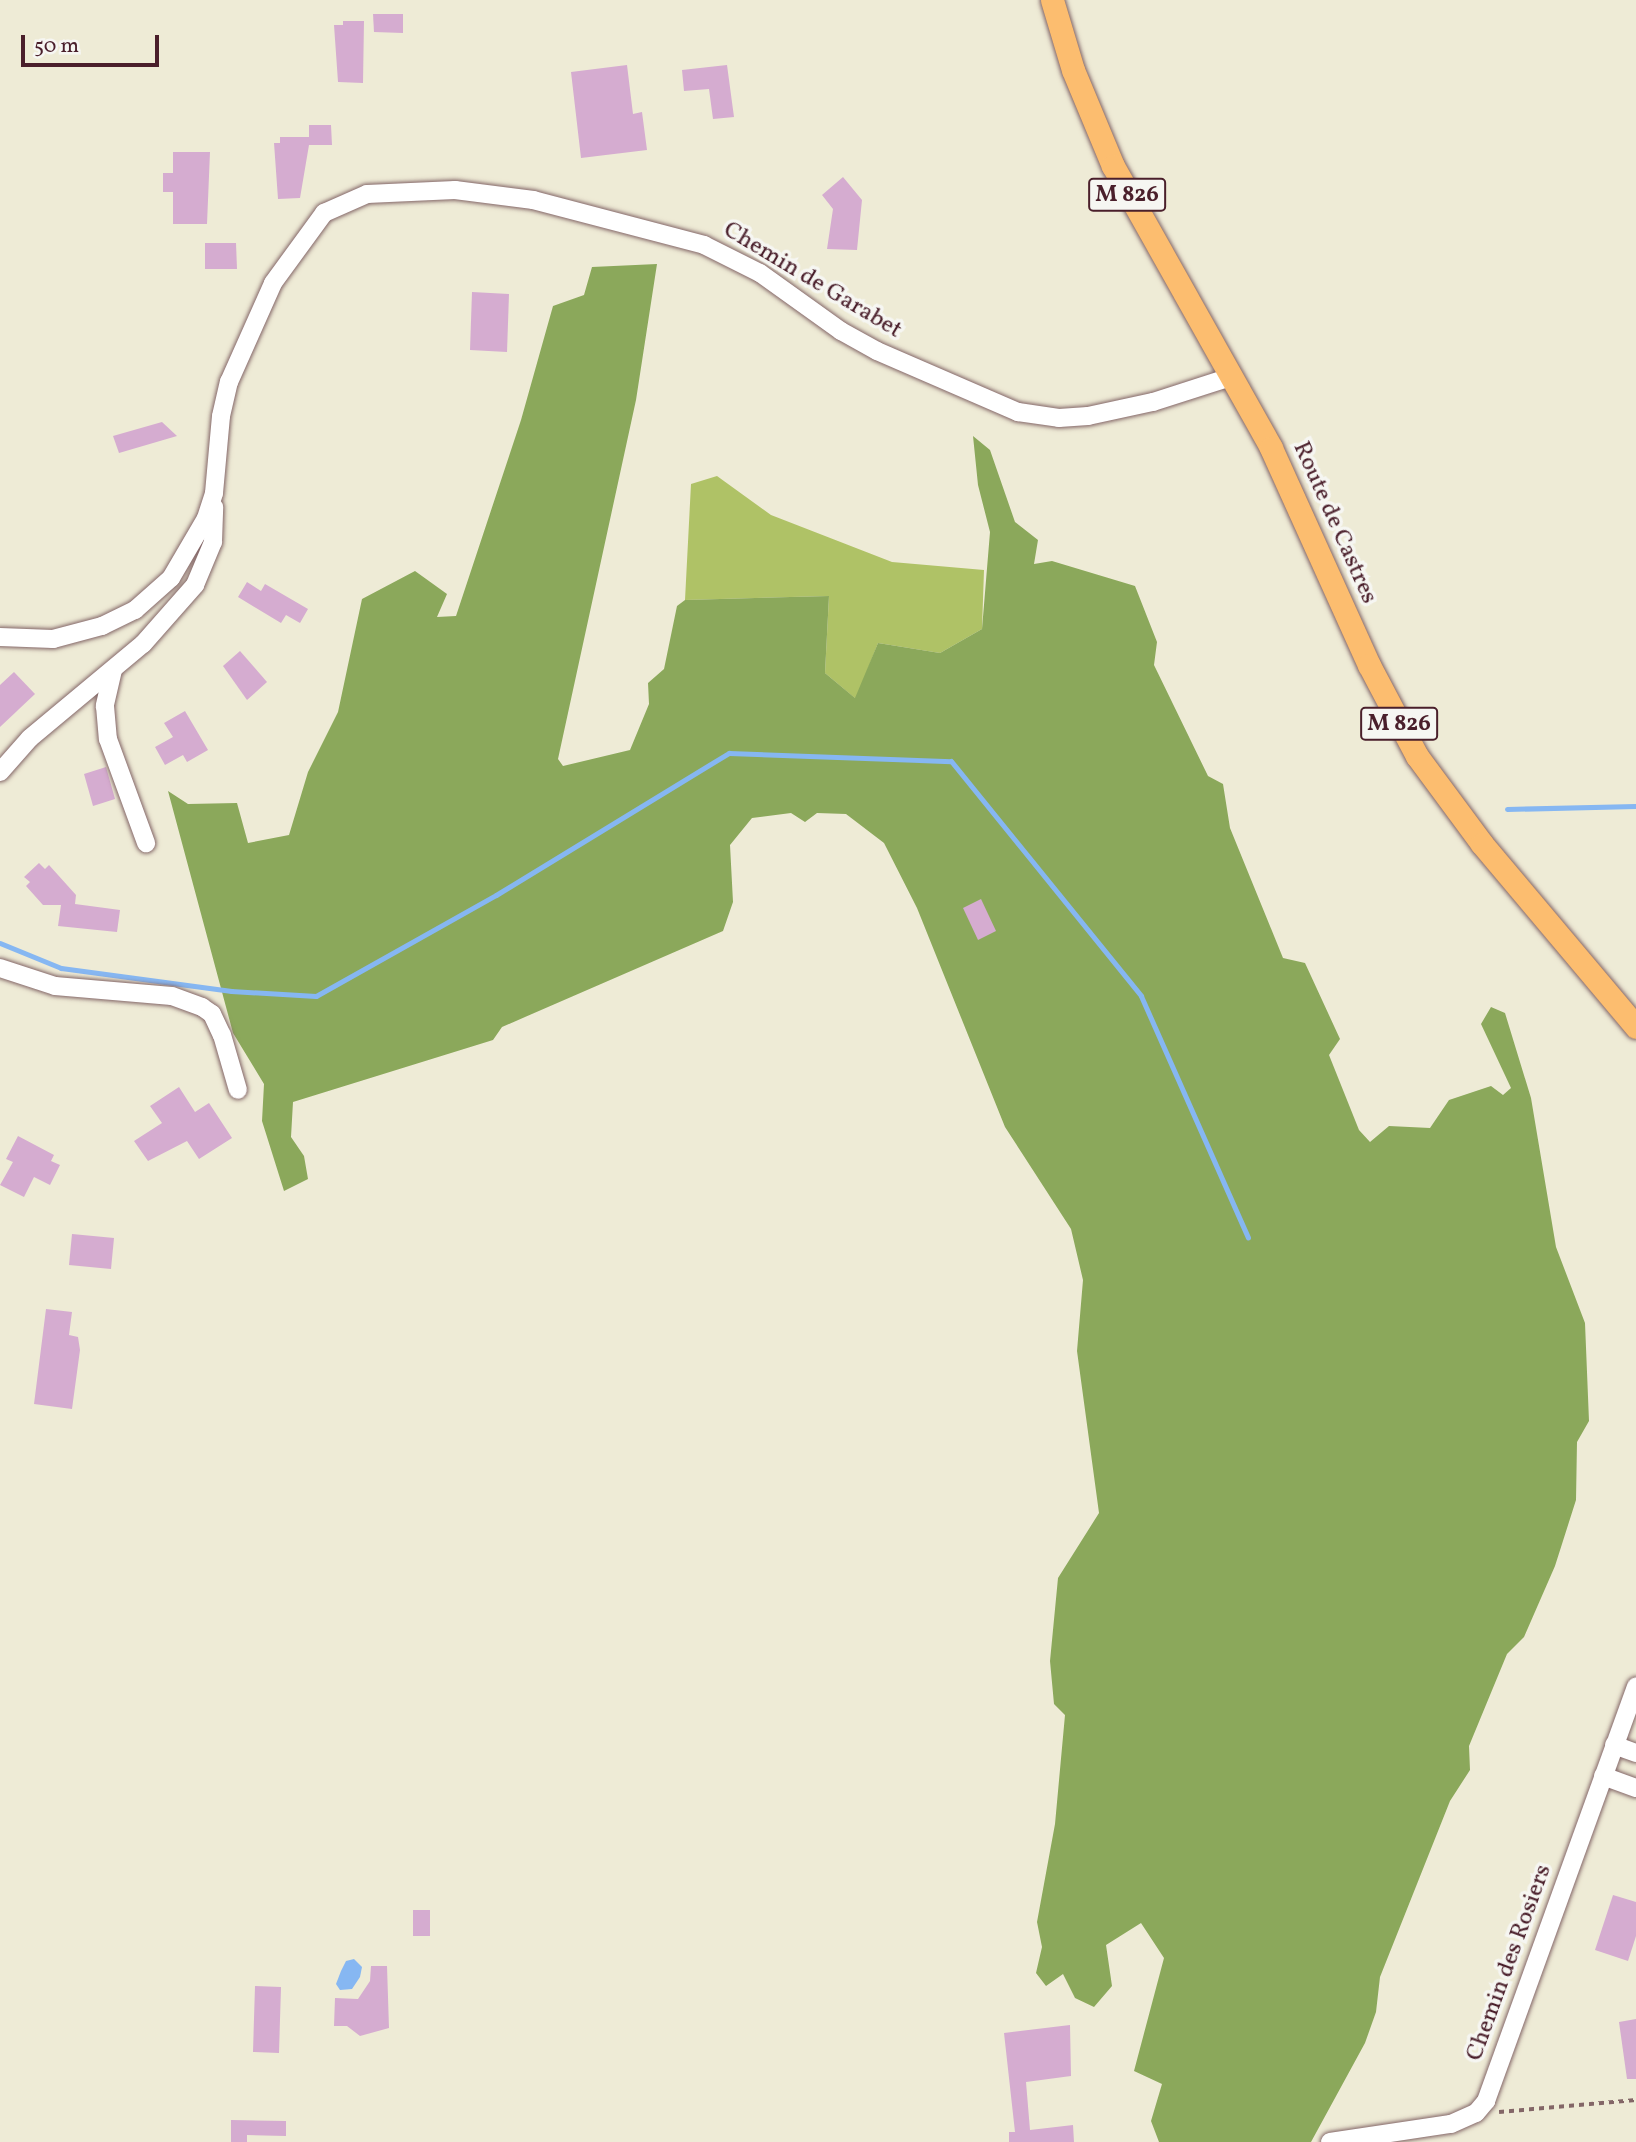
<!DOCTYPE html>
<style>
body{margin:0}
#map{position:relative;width:1636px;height:2142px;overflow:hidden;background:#eeebd6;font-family:Vollkorn,serif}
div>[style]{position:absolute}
.green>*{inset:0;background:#afc266}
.forest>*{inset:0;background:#8ba85b}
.water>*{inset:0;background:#86b7f2}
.stream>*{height:5px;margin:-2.5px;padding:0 2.5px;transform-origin:2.5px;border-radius:2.5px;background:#86b7f2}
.building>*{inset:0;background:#d5acd0}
.path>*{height:3.5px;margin-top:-1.75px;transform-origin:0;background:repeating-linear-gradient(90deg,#836667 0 5px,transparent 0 10px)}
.roads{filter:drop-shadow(0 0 2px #836667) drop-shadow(0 0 2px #836667)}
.minor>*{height:18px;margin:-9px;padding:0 9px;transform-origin:9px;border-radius:9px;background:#fff}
.major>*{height:23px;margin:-11.5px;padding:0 11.5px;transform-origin:11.5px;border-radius:11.5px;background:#fcbd6f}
span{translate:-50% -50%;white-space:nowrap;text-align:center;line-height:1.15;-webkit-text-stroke:7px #f6f6f2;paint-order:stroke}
.shield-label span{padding:2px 5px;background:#f6f6f2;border:2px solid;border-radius:5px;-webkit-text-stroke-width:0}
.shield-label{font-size:23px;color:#4a1f2b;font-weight:700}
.street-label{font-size:24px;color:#4a1f2b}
.scale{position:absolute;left:21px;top:35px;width:138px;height:32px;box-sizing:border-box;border:4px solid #4a1f2b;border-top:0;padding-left:9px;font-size:21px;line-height:24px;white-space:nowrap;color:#4a1f2b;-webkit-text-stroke:5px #f6f6f2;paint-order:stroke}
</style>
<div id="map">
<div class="green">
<i style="clip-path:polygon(717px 476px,771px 515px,892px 562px,984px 570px,982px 629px,940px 653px,878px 643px,856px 699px,825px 673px,829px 596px,685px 600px,691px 484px)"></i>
</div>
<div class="forest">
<i style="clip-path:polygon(657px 264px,636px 400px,558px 759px,563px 766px,630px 750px,649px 704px,648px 683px,664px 669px,677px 606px,685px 600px,829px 596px,825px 673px,855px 698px,878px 643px,940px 653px,982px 629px,990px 532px,978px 485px,973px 436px,990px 450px,1015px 522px,1038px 540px,1034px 564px,1052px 561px,1135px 586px,1157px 642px,1154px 665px,1208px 776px,1223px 784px,1230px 828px,1283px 958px,1305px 963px,1340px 1039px,1329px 1055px,1359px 1130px,1370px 1142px,1389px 1126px,1430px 1128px,1449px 1100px,1491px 1086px,1503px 1095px,1511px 1088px,1481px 1024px,1491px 1007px,1505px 1013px,1531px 1098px,1556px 1247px,1585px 1323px,1589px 1421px,1577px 1442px,1576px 1500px,1555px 1566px,1524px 1637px,1507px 1654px,1469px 1746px,1470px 1770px,1450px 1801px,1380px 1977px,1376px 2012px,1365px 2043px,1311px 2142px,1159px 2142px,1151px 2121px,1162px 2084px,1134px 2071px,1164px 1958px,1141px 1923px,1106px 1945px,1112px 1986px,1094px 2007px,1075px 1998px,1063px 1974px,1046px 1986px,1036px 1973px,1042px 1947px,1037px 1922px,1055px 1824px,1065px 1715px,1054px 1704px,1050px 1661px,1058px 1578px,1099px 1513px,1077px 1351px,1083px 1280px,1071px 1229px,1005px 1127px,917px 908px,884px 843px,846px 814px,817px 813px,805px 822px,791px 813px,752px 818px,730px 845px,733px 902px,723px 931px,502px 1027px,493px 1040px,293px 1102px,291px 1137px,304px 1156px,308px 1179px,284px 1191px,262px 1121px,264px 1084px,233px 1033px,168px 791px,188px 804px,237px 803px,248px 843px,289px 835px,308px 772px,338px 712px,362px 599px,415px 571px,447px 594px,437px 617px,456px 616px,521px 420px,553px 306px,584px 295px,592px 267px)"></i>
</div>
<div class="water">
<i style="clip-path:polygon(354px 1959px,362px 1967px,360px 1977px,352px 1989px,340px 1990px,336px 1984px,341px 1971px,346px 1961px)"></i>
</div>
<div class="stream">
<i style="left:1507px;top:809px;width:129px;rotate:-1.3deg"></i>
<i style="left:0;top:943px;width:66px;rotate:22.3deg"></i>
<i style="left:61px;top:968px;width:172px;rotate:7.7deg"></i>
<i style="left:231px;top:991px;width:85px;rotate:3.4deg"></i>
<i style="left:316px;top:996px;width:206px;rotate:-29.3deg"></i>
<i style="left:496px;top:895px;width:273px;rotate:-31.4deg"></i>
<i style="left:729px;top:753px;width:222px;rotate:2.1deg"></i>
<i style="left:951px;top:761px;width:302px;rotate:51deg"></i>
<i style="left:1141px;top:996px;width:264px;rotate:66.1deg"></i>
</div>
<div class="building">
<i style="clip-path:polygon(373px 14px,403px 14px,403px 33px,374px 32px)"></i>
<i style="clip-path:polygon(343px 21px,364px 21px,363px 83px,338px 82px,334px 25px,343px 25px)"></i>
<i style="clip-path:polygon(627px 65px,633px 114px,642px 112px,647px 150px,581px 158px,571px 72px)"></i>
<i style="clip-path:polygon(727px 65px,734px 117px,713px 119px,709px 89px,684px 91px,682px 70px)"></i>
<i style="clip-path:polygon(309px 125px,331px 125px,332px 145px,309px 145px,300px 198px,278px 199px,274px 143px,280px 143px,280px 137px,309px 137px)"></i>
<i style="clip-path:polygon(173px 152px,210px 152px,207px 224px,173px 224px,173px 192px,163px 192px,163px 173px,173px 173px)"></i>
<i style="clip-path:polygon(843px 177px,862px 200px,857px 250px,827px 249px,833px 209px,822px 195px)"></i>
<i style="clip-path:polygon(205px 243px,236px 243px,237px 269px,205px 269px)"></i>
<i style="clip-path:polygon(472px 292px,509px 294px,507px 352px,470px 350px)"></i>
<i style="clip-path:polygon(162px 422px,177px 436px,119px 453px,113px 436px)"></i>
<i style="clip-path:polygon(247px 582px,261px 591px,265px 584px,308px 609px,300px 623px,286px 615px,281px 623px,238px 597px)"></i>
<i style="clip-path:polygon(240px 651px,267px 682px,247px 700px,223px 666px)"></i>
<i style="clip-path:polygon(14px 672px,35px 694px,0 727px,0 685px)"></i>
<i style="clip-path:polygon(185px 711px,208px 750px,187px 762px,183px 755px,165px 765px,155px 747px,173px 737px,164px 723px)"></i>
<i style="clip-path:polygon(106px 767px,115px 799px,93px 806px,84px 774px)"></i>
<i style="clip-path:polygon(39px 863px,45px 869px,49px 865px,76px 895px,75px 904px,120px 910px,117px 932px,58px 926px,61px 905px,43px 905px,26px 886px,30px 882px,24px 877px)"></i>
<i style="clip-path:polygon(981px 899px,996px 931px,978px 940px,963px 908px)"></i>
<i style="clip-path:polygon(179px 1087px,195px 1112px,209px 1103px,232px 1138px,199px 1159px,187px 1141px,148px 1161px,134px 1141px,162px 1123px,150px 1106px)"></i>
<i style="clip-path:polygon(18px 1136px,54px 1155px,51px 1161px,60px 1165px,50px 1185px,34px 1177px,24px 1197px,0 1185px,13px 1162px,6px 1159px)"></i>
<i style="clip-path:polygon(72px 1234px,114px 1238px,111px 1269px,69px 1265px)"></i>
<i style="clip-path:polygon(46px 1309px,72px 1312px,69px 1335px,78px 1337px,80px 1350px,72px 1409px,34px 1404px)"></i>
<i style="clip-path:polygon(1613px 1895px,1636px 1902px,1636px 1936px,1628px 1961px,1595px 1950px)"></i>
<i style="clip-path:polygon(413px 1910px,430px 1910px,430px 1936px,413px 1936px)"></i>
<i style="clip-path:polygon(371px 1966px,387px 1966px,389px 2028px,360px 2036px,347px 2026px,334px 2026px,335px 1998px,358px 1999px,370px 1981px)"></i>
<i style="clip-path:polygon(255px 1986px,281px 1987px,279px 2053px,253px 2052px)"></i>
<i style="clip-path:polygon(1636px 2019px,1636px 2079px,1627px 2079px,1619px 2022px)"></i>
<i style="clip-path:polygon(1070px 2025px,1071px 2076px,1026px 2082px,1030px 2130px,1073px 2125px,1074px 2142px,1009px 2142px,1009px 2132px,1015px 2132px,1004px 2033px)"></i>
<i style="clip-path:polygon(231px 2120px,286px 2121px,286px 2136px,247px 2135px,247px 2142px,231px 2142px)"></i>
</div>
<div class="path">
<i style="left:1499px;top:2112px;width:138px;rotate:-5deg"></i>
</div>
<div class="roads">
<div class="minor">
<i style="left:0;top:637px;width:53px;rotate:2.2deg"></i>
<i style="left:53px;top:639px;width:51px;rotate:-14.9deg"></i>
<i style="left:102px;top:626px;width:37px;rotate:-26deg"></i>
<i style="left:135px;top:610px;width:48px;rotate:-41.6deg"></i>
<i style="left:171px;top:578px;width:69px;rotate:-59.7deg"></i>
<i style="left:206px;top:518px;width:26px;rotate:-72deg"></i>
<i style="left:214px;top:493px;width:77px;rotate:-84.8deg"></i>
<i style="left:221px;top:416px;width:35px;rotate:-77deg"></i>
<i style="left:229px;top:382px;width:108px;rotate:-66deg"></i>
<i style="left:273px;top:283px;width:87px;rotate:-53.9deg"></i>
<i style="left:324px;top:213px;width:47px;rotate:-23.8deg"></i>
<i style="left:367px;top:194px;width:88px;rotate:-2.6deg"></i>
<i style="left:455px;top:190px;width:79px;rotate:7.3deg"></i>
<i style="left:533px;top:200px;width:177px;rotate:14.7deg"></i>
<i style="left:704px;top:245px;width:63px;rotate:26.6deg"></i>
<i style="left:760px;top:273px;width:100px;rotate:35.6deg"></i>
<i style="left:841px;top:331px;width:41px;rotate:29.1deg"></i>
<i style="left:877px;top:351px;width:154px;rotate:23.4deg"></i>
<i style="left:1018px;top:412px;width:41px;rotate:8.3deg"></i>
<i style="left:1059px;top:418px;width:29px;rotate:-4deg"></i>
<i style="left:1088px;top:416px;width:66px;rotate:-12.2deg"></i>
<i style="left:1153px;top:402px;width:82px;rotate:-17.8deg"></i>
<i style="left:113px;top:670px;width:37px;rotate:103deg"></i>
<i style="left:105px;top:706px;width:33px;rotate:85deg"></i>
<i style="left:108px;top:739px;width:111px;rotate:69.9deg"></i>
<i style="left:0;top:772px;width:45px;rotate:-48.6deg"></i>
<i style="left:30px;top:738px;width:147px;rotate:-39.8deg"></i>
<i style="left:143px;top:644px;width:79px;rotate:-48.6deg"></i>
<i style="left:195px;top:585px;width:47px;rotate:-67.3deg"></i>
<i style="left:213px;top:542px;width:35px;rotate:-88deg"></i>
<i style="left:0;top:968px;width:58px;rotate:18.1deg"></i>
<i style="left:55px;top:986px;width:117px;rotate:4.9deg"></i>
<i style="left:172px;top:996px;width:32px;rotate:20deg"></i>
<i style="left:202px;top:1007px;width:12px;rotate:35deg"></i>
<i style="left:212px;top:1014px;width:23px;rotate:65deg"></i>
<i style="left:222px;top:1035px;width:57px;rotate:73.8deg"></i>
<i style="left:1614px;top:1745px;width:23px;rotate:20deg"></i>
<i style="left:1603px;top:1776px;width:35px;rotate:20deg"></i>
<i style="left:1330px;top:2142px;width:122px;rotate:-8.5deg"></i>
<i style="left:1451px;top:2124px;width:27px;rotate:-24deg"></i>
<i style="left:1476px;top:2113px;width:16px;rotate:-50deg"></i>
<i style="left:1486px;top:2101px;width:441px;rotate:-70.1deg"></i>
</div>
<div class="major">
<i style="left:1052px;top:0;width:73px;rotate:73.3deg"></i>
<i style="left:1073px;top:70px;width:104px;rotate:67.4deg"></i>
<i style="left:1113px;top:166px;width:323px;rotate:60.7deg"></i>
<i style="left:1271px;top:448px;width:238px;rotate:65.7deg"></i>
<i style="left:1369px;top:665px;width:103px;rotate:62.2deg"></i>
<i style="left:1417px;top:756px;width:109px;rotate:53.5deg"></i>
<i style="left:1482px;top:844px;width:239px;rotate:49.9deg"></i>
</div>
</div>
<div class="shield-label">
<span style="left:1127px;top:195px">M 826</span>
<span style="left:1399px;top:724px">M 826</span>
</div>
<div class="street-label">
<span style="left:812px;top:281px;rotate:31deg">Chemin de Garabet</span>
<span style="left:1334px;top:523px;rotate:66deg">Route de Castres</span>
<span style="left:1510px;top:1963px;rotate:-70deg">Chemin des Rosiers</span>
</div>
<div class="scale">50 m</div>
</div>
